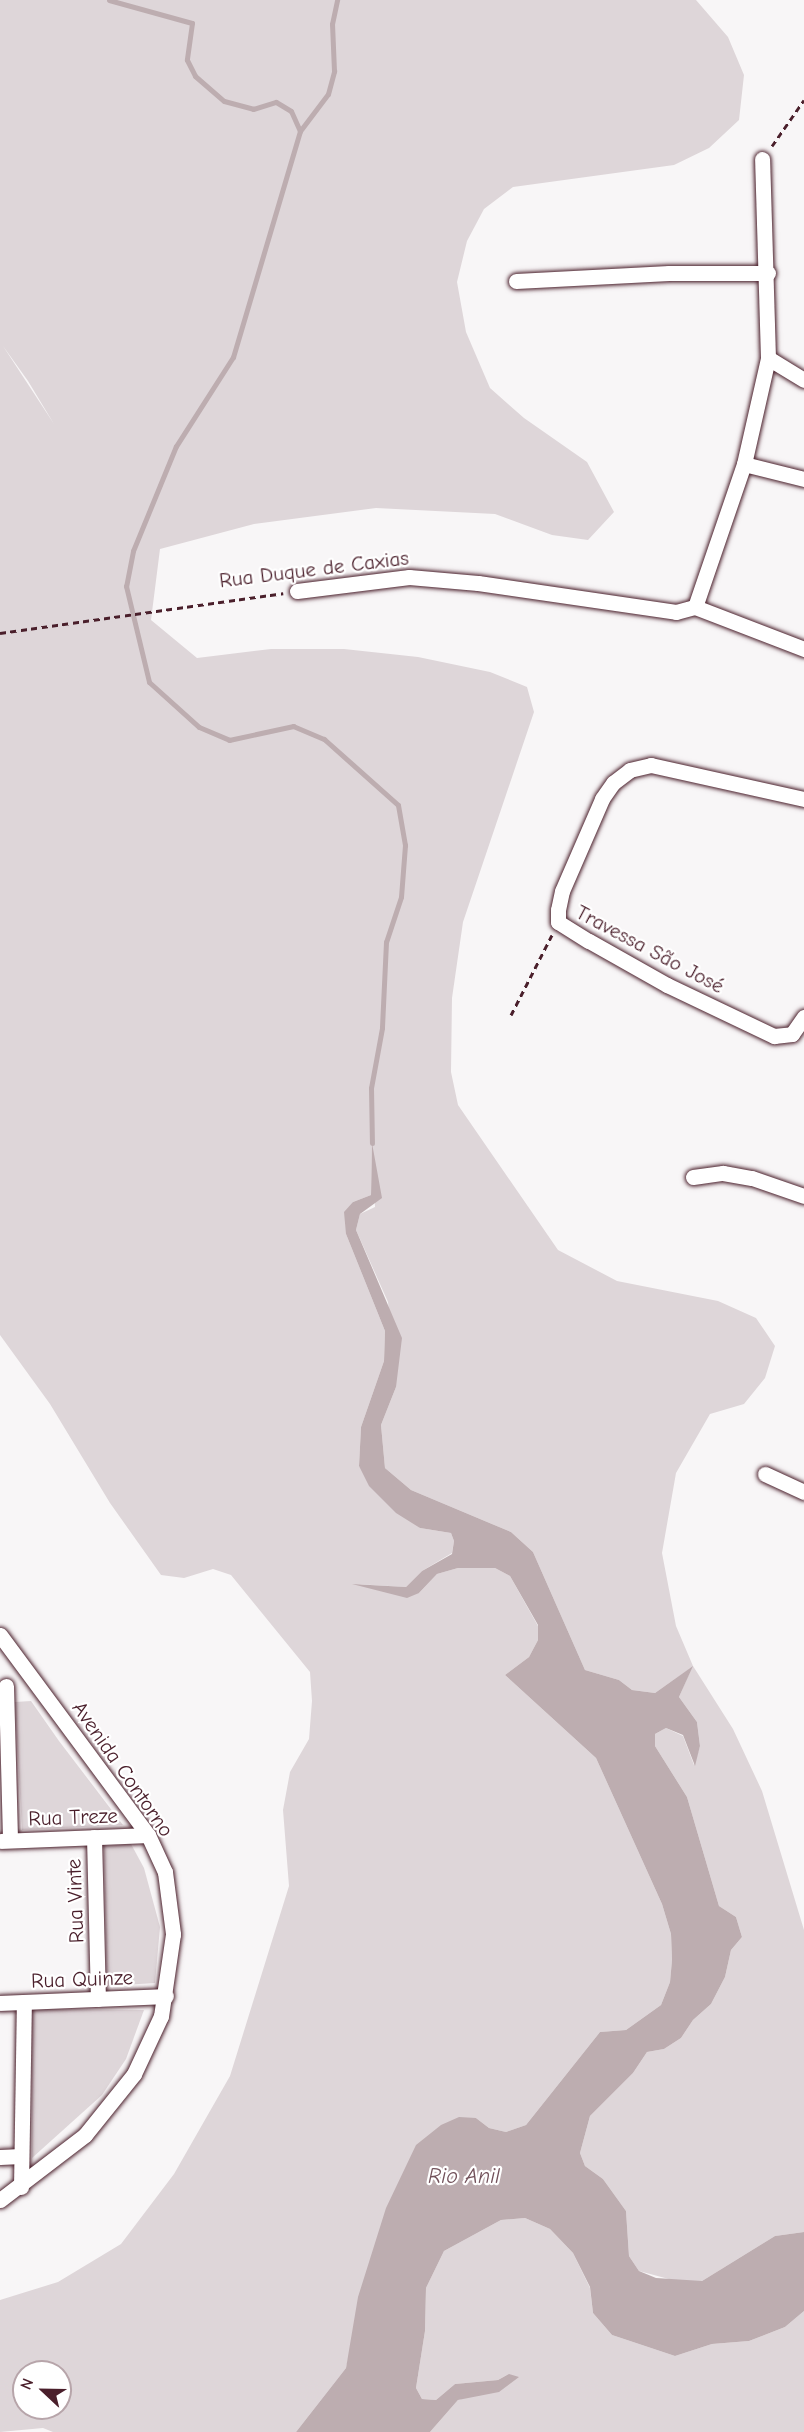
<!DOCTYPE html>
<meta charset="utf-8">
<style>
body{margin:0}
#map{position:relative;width:804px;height:2432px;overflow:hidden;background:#f8f6f7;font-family:"Comic Neue",sans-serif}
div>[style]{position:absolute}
.green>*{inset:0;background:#ded6d9}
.water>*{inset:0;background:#bdadb0}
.stream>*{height:5px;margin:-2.5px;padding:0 2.5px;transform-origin:2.5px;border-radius:2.5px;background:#bdadb0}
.path>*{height:3px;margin-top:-1.5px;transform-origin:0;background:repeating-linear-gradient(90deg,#4a1f2b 0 6px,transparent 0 10.5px)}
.roads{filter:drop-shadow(0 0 2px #4a1f2b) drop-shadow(0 0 2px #4a1f2b)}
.minor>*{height:15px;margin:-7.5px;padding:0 7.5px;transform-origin:7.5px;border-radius:7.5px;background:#fff}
span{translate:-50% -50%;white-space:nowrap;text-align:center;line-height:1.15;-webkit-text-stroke:4.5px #fff;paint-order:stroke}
.street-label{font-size:21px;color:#4a1f2b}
.water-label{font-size:22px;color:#72515a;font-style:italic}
.north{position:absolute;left:12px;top:2360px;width:60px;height:60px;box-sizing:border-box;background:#fff;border:2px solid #b7a5aa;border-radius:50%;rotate:292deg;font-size:16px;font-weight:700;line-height:24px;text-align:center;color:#4a1f2b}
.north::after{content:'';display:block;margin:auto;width:21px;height:27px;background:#4a1f2b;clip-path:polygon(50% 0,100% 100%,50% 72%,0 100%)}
</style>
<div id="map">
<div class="green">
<i style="clip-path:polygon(evenodd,0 0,696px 0,728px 37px,744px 75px,739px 120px,709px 148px,674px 165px,513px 187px,484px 209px,467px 241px,457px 282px,466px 332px,490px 388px,524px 418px,587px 462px,614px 512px,588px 540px,552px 535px,495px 514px,376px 508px,254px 524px,160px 549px,151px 620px,197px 658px,271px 649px,344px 649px,418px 657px,490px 672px,527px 687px,534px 712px,463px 922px,452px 998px,451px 1072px,458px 1105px,558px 1250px,617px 1281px,718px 1301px,756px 1318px,775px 1346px,765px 1378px,744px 1404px,710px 1414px,676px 1473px,662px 1553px,676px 1626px,693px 1666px,733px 1729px,762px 1791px,804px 1930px,804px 2232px,775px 2236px,702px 2281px,680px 2282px,639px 2271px,629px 2256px,626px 2211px,603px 2179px,585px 2166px,580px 2153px,590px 2116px,633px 2073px,647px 2052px,664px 2049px,681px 2038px,693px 2020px,711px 2004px,725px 1977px,731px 1950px,742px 1937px,736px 1917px,719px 1906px,687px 1797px,655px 1746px,655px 1734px,666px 1728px,683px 1736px,694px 1765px,700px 1746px,697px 1722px,679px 1697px,692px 1667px,655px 1693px,632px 1690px,619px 1680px,585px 1670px,533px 1552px,511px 1532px,411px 1490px,385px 1468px,381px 1425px,396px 1387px,388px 1302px,356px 1230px,360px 1214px,375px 1207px,372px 1146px,371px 1195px,353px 1202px,346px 1234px,385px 1331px,384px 1361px,361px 1427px,359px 1466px,420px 1528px,451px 1533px,454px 1541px,452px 1553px,422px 1571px,406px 1587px,355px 1584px,419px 1593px,437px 1574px,458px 1568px,495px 1568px,510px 1576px,538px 1626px,538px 1640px,529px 1657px,505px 1675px,596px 1758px,662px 1904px,671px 1934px,672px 1960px,670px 1982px,661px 2005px,626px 2030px,600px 2032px,526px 2125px,506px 2132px,489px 2128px,476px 2118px,354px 2333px,346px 2368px,296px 2432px,53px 2432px,43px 2428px,0 2432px,0 2300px,58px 2282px,121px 2244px,174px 2174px,230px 2076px,289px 1886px,283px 1810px,290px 1772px,309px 1739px,312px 1701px,310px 1672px,231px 1575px,213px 1569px,184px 1578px,161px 1575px,110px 1503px,50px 1404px,0 1335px,0 0,3px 346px,28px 381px,54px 424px,3px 346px,0 0,24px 2372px,60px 2372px,60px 2408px,24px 2408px,24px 2372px)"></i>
<i style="clip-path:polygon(31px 1701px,59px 1741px,123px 1825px,22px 1830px,15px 1702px)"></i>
<i style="clip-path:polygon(131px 1844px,144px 1868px,160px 1927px,155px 1983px,107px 1986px,104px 1846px)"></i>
<i style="clip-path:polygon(32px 2009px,144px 2010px,126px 2059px,102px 2095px,32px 2158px)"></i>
<i style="clip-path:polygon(525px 2218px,550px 2229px,573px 2253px,590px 2288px,593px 2313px,612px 2335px,675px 2356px,712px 2344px,749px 2341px,785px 2327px,804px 2311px,804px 2432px,430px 2432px,458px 2400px,474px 2395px,509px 2374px,498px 2380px,455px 2384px,436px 2400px,422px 2399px,416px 2388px,425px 2331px,426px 2288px,444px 2251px,501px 2220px)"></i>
</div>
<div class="water">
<i style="clip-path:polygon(372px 1143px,382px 1198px,360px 1214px,356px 1230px,402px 1338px,396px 1387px,381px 1425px,385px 1468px,411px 1490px,511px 1532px,533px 1552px,585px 1670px,619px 1680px,632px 1690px,655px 1693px,693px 1666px,679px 1697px,697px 1722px,700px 1746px,695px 1766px,683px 1735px,666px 1728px,655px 1734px,655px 1746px,687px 1797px,719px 1906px,736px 1917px,742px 1937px,731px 1950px,725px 1977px,711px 2004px,693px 2020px,681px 2038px,664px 2049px,647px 2052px,633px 2073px,590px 2116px,580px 2153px,585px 2166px,603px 2179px,626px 2211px,629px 2256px,639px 2271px,656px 2278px,702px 2281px,775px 2236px,804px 2232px,804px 2311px,785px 2327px,749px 2341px,712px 2344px,675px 2356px,612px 2335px,593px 2313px,590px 2287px,573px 2253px,550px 2229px,525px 2218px,501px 2220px,444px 2251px,426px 2288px,425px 2331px,416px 2388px,422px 2399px,436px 2400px,455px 2384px,498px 2380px,509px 2374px,519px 2377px,499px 2392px,458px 2400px,430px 2432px,296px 2432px,346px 2368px,358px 2297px,386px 2208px,416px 2145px,441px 2125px,459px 2117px,476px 2118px,489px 2128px,506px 2132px,526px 2125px,600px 2032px,626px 2030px,661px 2005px,670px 1982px,672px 1960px,671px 1934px,662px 1904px,596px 1758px,505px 1675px,529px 1657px,538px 1640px,538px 1625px,510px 1576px,495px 1568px,458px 1568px,437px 1574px,419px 1593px,407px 1598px,352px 1584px,406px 1587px,422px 1571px,452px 1554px,454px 1541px,451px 1533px,420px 1528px,396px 1513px,369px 1486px,359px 1466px,361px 1427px,384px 1361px,385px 1331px,346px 1234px,344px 1212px,353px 1202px,371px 1195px)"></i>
</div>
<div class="stream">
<i style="left:109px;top:0;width:86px;rotate:15.5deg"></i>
<i style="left:192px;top:23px;width:37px;rotate:98deg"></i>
<i style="left:187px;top:60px;width:18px;rotate:63deg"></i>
<i style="left:195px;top:76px;width:38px;rotate:41deg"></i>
<i style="left:224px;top:101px;width:30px;rotate:15deg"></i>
<i style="left:253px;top:109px;width:24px;rotate:-17deg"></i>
<i style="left:276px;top:102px;width:17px;rotate:31deg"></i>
<i style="left:291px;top:111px;width:22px;rotate:66deg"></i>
<i style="left:300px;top:131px;width:236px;rotate:106.5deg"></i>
<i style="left:233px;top:357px;width:106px;rotate:122.6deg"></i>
<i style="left:176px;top:446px;width:113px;rotate:112.3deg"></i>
<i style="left:133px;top:551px;width:36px;rotate:101deg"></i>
<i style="left:126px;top:586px;width:99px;rotate:76.5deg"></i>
<i style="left:149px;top:682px;width:67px;rotate:42deg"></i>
<i style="left:199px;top:727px;width:33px;rotate:23deg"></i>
<i style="left:229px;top:740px;width:66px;rotate:-12.3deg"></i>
<i style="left:293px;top:726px;width:34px;rotate:23deg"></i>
<i style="left:324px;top:739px;width:99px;rotate:41.7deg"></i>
<i style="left:398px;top:805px;width:41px;rotate:80.1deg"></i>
<i style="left:405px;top:845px;width:52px;rotate:94.4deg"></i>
<i style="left:401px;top:897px;width:47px;rotate:108.4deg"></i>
<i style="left:386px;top:942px;width:86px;rotate:92.7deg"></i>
<i style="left:382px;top:1028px;width:61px;rotate:100.4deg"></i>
<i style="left:371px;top:1088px;width:55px;rotate:89deg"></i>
<i style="left:300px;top:131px;width:46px;rotate:-52.9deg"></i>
<i style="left:328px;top:94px;width:24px;rotate:-75deg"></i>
<i style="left:334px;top:71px;width:47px;rotate:-92.4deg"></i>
<i style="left:332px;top:24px;width:25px;rotate:-78deg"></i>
</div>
<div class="path">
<i style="left:772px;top:146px;width:56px;rotate:-55.2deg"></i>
<i style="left:0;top:633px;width:286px;rotate:-8deg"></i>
<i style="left:511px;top:1015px;width:90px;rotate:-62.9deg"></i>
</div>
<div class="roads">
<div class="minor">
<i style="left:516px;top:281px;width:153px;rotate:-3deg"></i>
<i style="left:669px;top:273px;width:99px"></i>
<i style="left:768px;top:358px;width:42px;rotate:31.4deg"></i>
<i style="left:744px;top:464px;width:62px;rotate:14deg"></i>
<i style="left:297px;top:591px;width:113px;rotate:-7.1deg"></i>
<i style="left:409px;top:577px;width:69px;rotate:5deg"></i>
<i style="left:478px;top:583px;width:200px;rotate:8.3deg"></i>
<i style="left:676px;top:612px;width:20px;rotate:-15deg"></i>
<i style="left:695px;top:607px;width:117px;rotate:21.1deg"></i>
<i style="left:695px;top:607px;width:151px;rotate:-71.1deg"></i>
<i style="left:744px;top:464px;width:109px;rotate:-77.2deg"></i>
<i style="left:768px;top:358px;width:199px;rotate:-91.7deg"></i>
<i style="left:804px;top:799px;width:157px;rotate:-167.5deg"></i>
<i style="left:651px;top:765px;width:22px;rotate:167deg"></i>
<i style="left:630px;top:770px;width:21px;rotate:143deg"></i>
<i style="left:613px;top:783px;width:19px;rotate:125deg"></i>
<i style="left:602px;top:799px;width:100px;rotate:113.5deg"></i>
<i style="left:562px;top:891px;width:19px;rotate:102deg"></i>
<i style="left:558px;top:910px;width:12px;rotate:90deg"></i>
<i style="left:558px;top:922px;width:36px;rotate:32deg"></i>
<i style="left:589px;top:941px;width:90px;rotate:29.4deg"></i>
<i style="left:667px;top:985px;width:119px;rotate:25.5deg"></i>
<i style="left:774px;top:1036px;width:18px;rotate:-6deg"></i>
<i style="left:792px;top:1034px;width:21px;rotate:-55deg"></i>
<i style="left:693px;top:1177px;width:30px;rotate:-8deg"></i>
<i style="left:723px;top:1173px;width:29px;rotate:10deg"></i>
<i style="left:752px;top:1178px;width:55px;rotate:19.1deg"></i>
<i style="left:765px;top:1474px;width:43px;rotate:24.8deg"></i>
<i style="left:0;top:1635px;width:249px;rotate:53.5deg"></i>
<i style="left:148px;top:1835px;width:41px;rotate:65.3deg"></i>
<i style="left:165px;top:1872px;width:63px;rotate:82.6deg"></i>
<i style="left:173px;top:1934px;width:83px;rotate:98.3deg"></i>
<i style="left:161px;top:2016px;width:64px;rotate:115deg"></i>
<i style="left:134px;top:2074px;width:78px;rotate:128.8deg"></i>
<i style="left:85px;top:2135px;width:107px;rotate:142.6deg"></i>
<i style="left:6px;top:1686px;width:154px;rotate:88.5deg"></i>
<i style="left:94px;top:1837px;width:162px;rotate:88.6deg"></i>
<i style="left:1px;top:1841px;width:147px;rotate:-2.3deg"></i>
<i style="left:0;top:2003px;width:166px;rotate:-2.4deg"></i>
<i style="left:0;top:2157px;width:21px;rotate:-3deg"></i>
<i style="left:21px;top:2187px;width:185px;rotate:-89.1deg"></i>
</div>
</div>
<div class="street-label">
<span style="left:314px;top:569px;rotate:-7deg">Rua Duque de Caxias</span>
<span style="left:650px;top:949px;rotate:28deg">Travessa São José</span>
<span style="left:123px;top:1769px;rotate:55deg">Avenida Contorno</span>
<span style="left:73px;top:1817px;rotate:-2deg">Rua Treze</span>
<span style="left:75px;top:1901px;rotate:-92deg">Rua Vinte</span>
<span style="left:82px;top:1979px;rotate:-2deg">Rua Quinze</span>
</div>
<div class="water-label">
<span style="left:464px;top:2177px">Rio Anil</span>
</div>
<div class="north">N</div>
</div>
